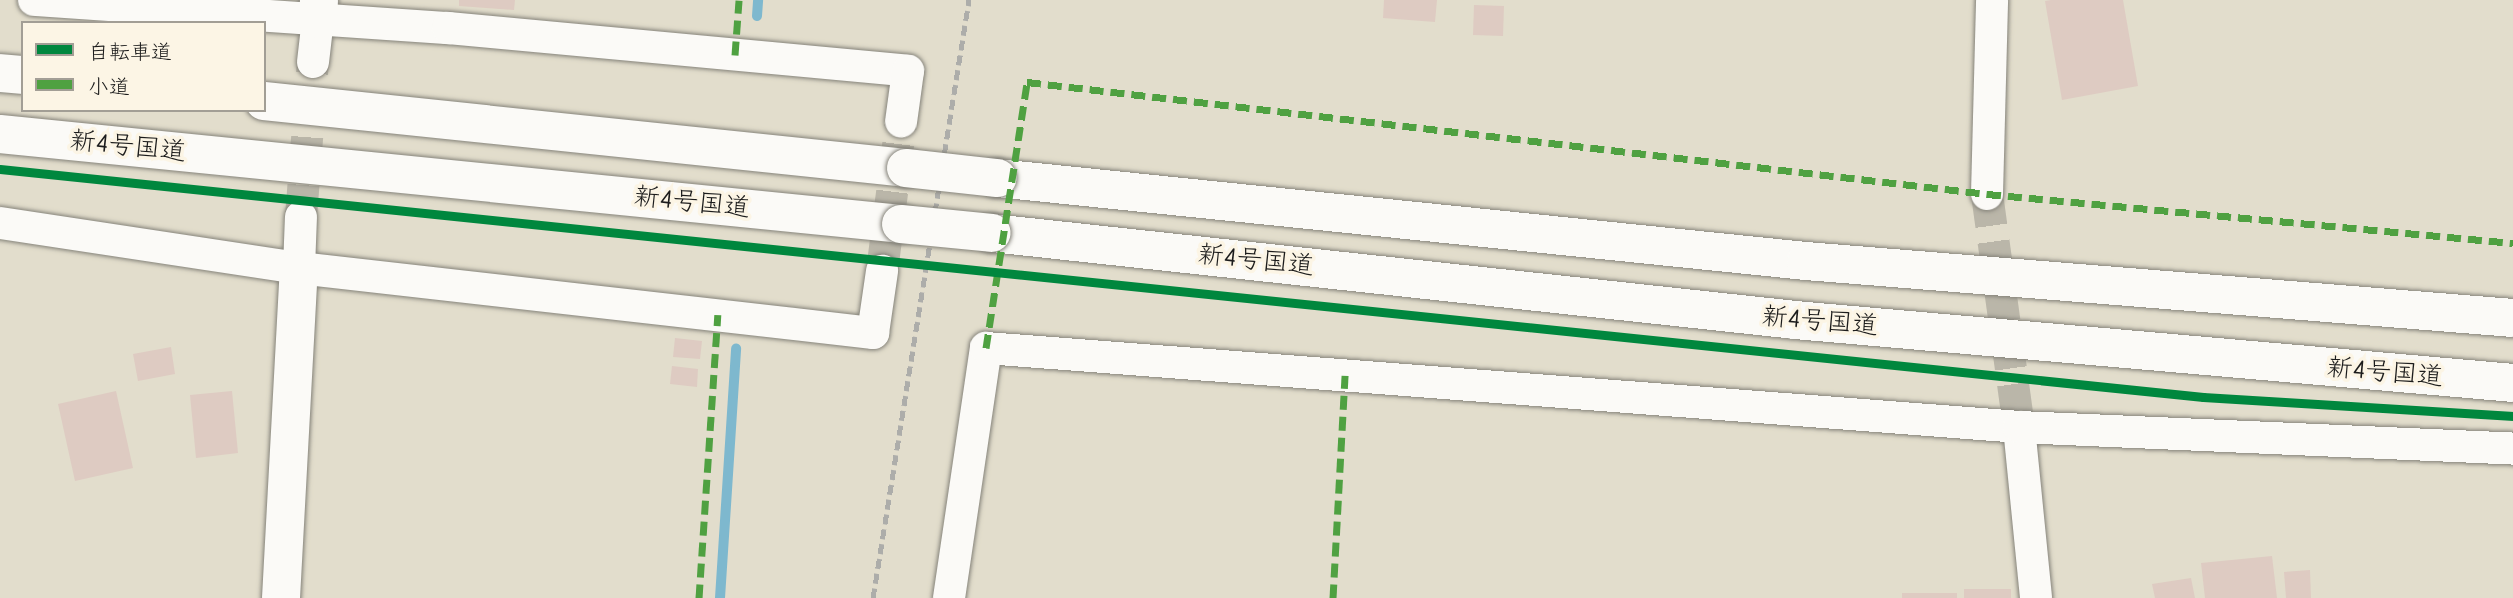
<!DOCTYPE html>
<meta charset="utf-8">
<style>
body{margin:0}
#map{position:relative;width:2513px;height:598px;overflow:hidden;background:#e2ddcc;font-family:"Comic Neue","Klee One",sans-serif}
div>[style]{position:absolute}
.stream>*{height:10px;margin:-5px;padding:0 5px;transform-origin:5px;border-radius:5px;background:#7eb8ce}
.building>*{inset:0;background:#decbc2}
.street-tunnel>*{height:32px;margin-top:-16px;transform-origin:0;background:repeating-linear-gradient(90deg,#bab6a9 0 32px,transparent 0 48px)}
.roads{filter:drop-shadow(0 0 2px #85837a) drop-shadow(0 0 2px #85837a)}
.street>*{height:32px;margin:-16px;padding:0 16px;transform-origin:16px;border-radius:16px;background:#fbfaf7}
.secondary>*{height:38px;margin:-19px;padding:0 19px;transform-origin:19px;border-radius:19px;background:#fbfaf7}
.highway>*{height:38px;margin:-19px;padding:0 19px;transform-origin:19px;border-radius:19px;background:#fbfaf7}
.rail>*{height:5px;margin-top:-2.5px;transform-origin:0;background:repeating-linear-gradient(90deg,#adadaa 0 10px,transparent 0 15px)}
.bridges{filter:drop-shadow(0 0 2px #85837a) drop-shadow(0 0 2px #85837a)}
.highway-bridge>*{height:38px;margin:-19px;padding:0 19px;transform-origin:19px;border-radius:19px;background:#fbfaf7}
.quiet>*{height:7px;margin-top:-3.5px;transform-origin:0;background:repeating-linear-gradient(90deg,#4fa141 0 14px,transparent 0 21px)}
.cycleway>*{height:9px;margin:-4.5px;padding:0 4.5px;transform-origin:4.5px;border-radius:4.5px;background:#00873e}
span{translate:-50% -50%;white-space:nowrap;text-align:center;line-height:1.15;-webkit-text-stroke:7px #fcf5e5;paint-order:stroke}
.street-label{font-size:26px;color:#1c1c1c}
.legend{position:absolute;left:21px;top:21px;width:245px;height:91px;box-sizing:border-box;background:#fcf5e5;border:2px solid #a29e95;margin:0;padding:9px 12px;list-style:none;font-size:21px;color:#1c1c1c}
.legend li{display:flex;align-items:center;gap:14px;height:35px}
.legend b{width:35px;border:2px solid #a29e95}
</style>
<div id="map">
<div class="stream">
<i style="left:757px;top:16px;width:16px;rotate:-86deg"></i>
<i style="left:720px;top:598px;width:250px;rotate:-86.3deg"></i>
</div>
<div class="building">
<i style="clip-path:polygon(459px 0,515px 0,514px 10px,459px 6px)"></i>
<i style="clip-path:polygon(1384px 0,1437px 0,1435px 22px,1383px 18px)"></i>
<i style="clip-path:polygon(2051px 0,2123px 0,2138px 86px,2062px 100px,2045px 1px)"></i>
<i style="clip-path:polygon(1474px 5px,1504px 6px,1503px 36px,1473px 35px)"></i>
<i style="clip-path:polygon(675px 338px,702px 341px,700px 359px,673px 357px)"></i>
<i style="clip-path:polygon(171px 347px,175px 374px,138px 381px,133px 354px)"></i>
<i style="clip-path:polygon(672px 366px,698px 369px,697px 387px,670px 384px)"></i>
<i style="clip-path:polygon(116px 391px,133px 468px,75px 481px,58px 404px)"></i>
<i style="clip-path:polygon(232px 391px,238px 453px,196px 458px,190px 395px)"></i>
<i style="clip-path:polygon(2272px 556px,2277px 598px,2205px 598px,2201px 563px)"></i>
<i style="clip-path:polygon(2310px 570px,2311px 598px,2286px 598px,2284px 572px)"></i>
<i style="clip-path:polygon(2191px 578px,2195px 598px,2155px 598px,2152px 584px)"></i>
<i style="clip-path:polygon(1964px 589px,2011px 589px,2011px 598px,1964px 598px)"></i>
<i style="clip-path:polygon(1902px 593px,1957px 593px,1957px 598px,1902px 598px)"></i>
</div>
<div class="street-tunnel">
<i style="left:1987px;top:194px;width:235px;rotate:82.2deg"></i>
<i style="left:301px;top:217px;width:155px;rotate:-85.6deg"></i>
<i style="left:882px;top:271px;width:150px;rotate:-82.7deg"></i>
</div>
<div class="roads">
<div class="street">
<i style="left:34px;top:0;width:415px;rotate:3.9deg"></i>
<i style="left:448px;top:28px;width:462px;rotate:5.3deg"></i>
<i style="left:908px;top:71px;width:51px;rotate:97.8deg"></i>
<i style="left:313px;top:62px;width:43px;rotate:-83.4deg"></i>
<i style="left:1987px;top:194px;width:194px;rotate:-88.5deg"></i>
<i style="left:0;top:223px;width:302px;rotate:8.6deg"></i>
<i style="left:299px;top:268px;width:578px;rotate:6.46deg"></i>
<i style="left:873px;top:333px;width:63px;rotate:-81.7deg"></i>
<i style="left:299px;top:268px;width:51px;rotate:-87.8deg"></i>
<i style="left:2019px;top:427px;width:172px;rotate:84.3deg"></i>
<i style="left:949px;top:598px;width:253px;rotate:-81.6deg"></i>
<i style="left:986px;top:348px;width:1036px;rotate:4.37deg"></i>
<i style="left:2019px;top:427px;width:494px;rotate:2.5deg"></i>
</div>
<div class="secondary">
<i style="left:318px;top:19px;width:19px;rotate:-87deg"></i>
<i style="left:281px;top:598px;width:330px;rotate:-86.9deg"></i>
</div>
<div class="highway">
<i style="left:0;top:73px;width:23px;rotate:5deg"></i>
<i style="left:264px;top:101px;width:645px;rotate:5.96deg"></i>
<i style="left:0;top:134px;width:905px;rotate:5.7deg"></i>
<i style="left:997px;top:178px;width:813px;rotate:5.86deg"></i>
<i style="left:1806px;top:261px;width:709px;rotate:4.61deg"></i>
<i style="left:992px;top:233px;width:808px;rotate:6.18deg"></i>
<i style="left:1795px;top:320px;width:721px;rotate:5.01deg"></i>
</div>
</div>
<div class="rail">
<i style="left:873px;top:598px;width:606px;rotate:-80.88deg"></i>
</div>
<div class="bridges">
<div class="highway-bridge">
<i style="left:906px;top:168px;width:92px;rotate:6.3deg"></i>
<i style="left:901px;top:224px;width:91px;rotate:5.6deg"></i>
</div>
</div>
<div class="quiet">
<i style="left:735px;top:55px;width:55px;rotate:-85.8deg"></i>
<i style="left:986px;top:348px;width:269px;rotate:-81.2deg"></i>
<i style="left:1027px;top:82px;width:967px;rotate:6.65deg"></i>
<i style="left:1987px;top:194px;width:528px;rotate:5.32deg"></i>
<i style="left:699px;top:598px;width:284px;rotate:-86.2deg"></i>
<i style="left:1333px;top:598px;width:223px;rotate:-86.9deg"></i>
</div>
<div class="cycleway">
<i style="left:0;top:169px;width:2215px;rotate:5.91deg"></i>
<i style="left:2203px;top:397px;width:311px;rotate:3.5deg"></i>
</div>
<div class="street-label">
<span style="left:128px;top:147px;rotate:6deg">新4号国道</span>
<span style="left:692px;top:203px;rotate:6deg">新4号国道</span>
<span style="left:1256px;top:261px;rotate:6deg">新4号国道</span>
<span style="left:1820px;top:322px;rotate:5deg">新4号国道</span>
<span style="left:2385px;top:373px;rotate:5deg">新4号国道</span>
</div>
<ul class="legend">
<li><b style="height:9px;background:#00873e"></b>自転車道</li>
<li><b style="height:9px;background:#4fa141"></b>小道</li>
</ul>
</div>
